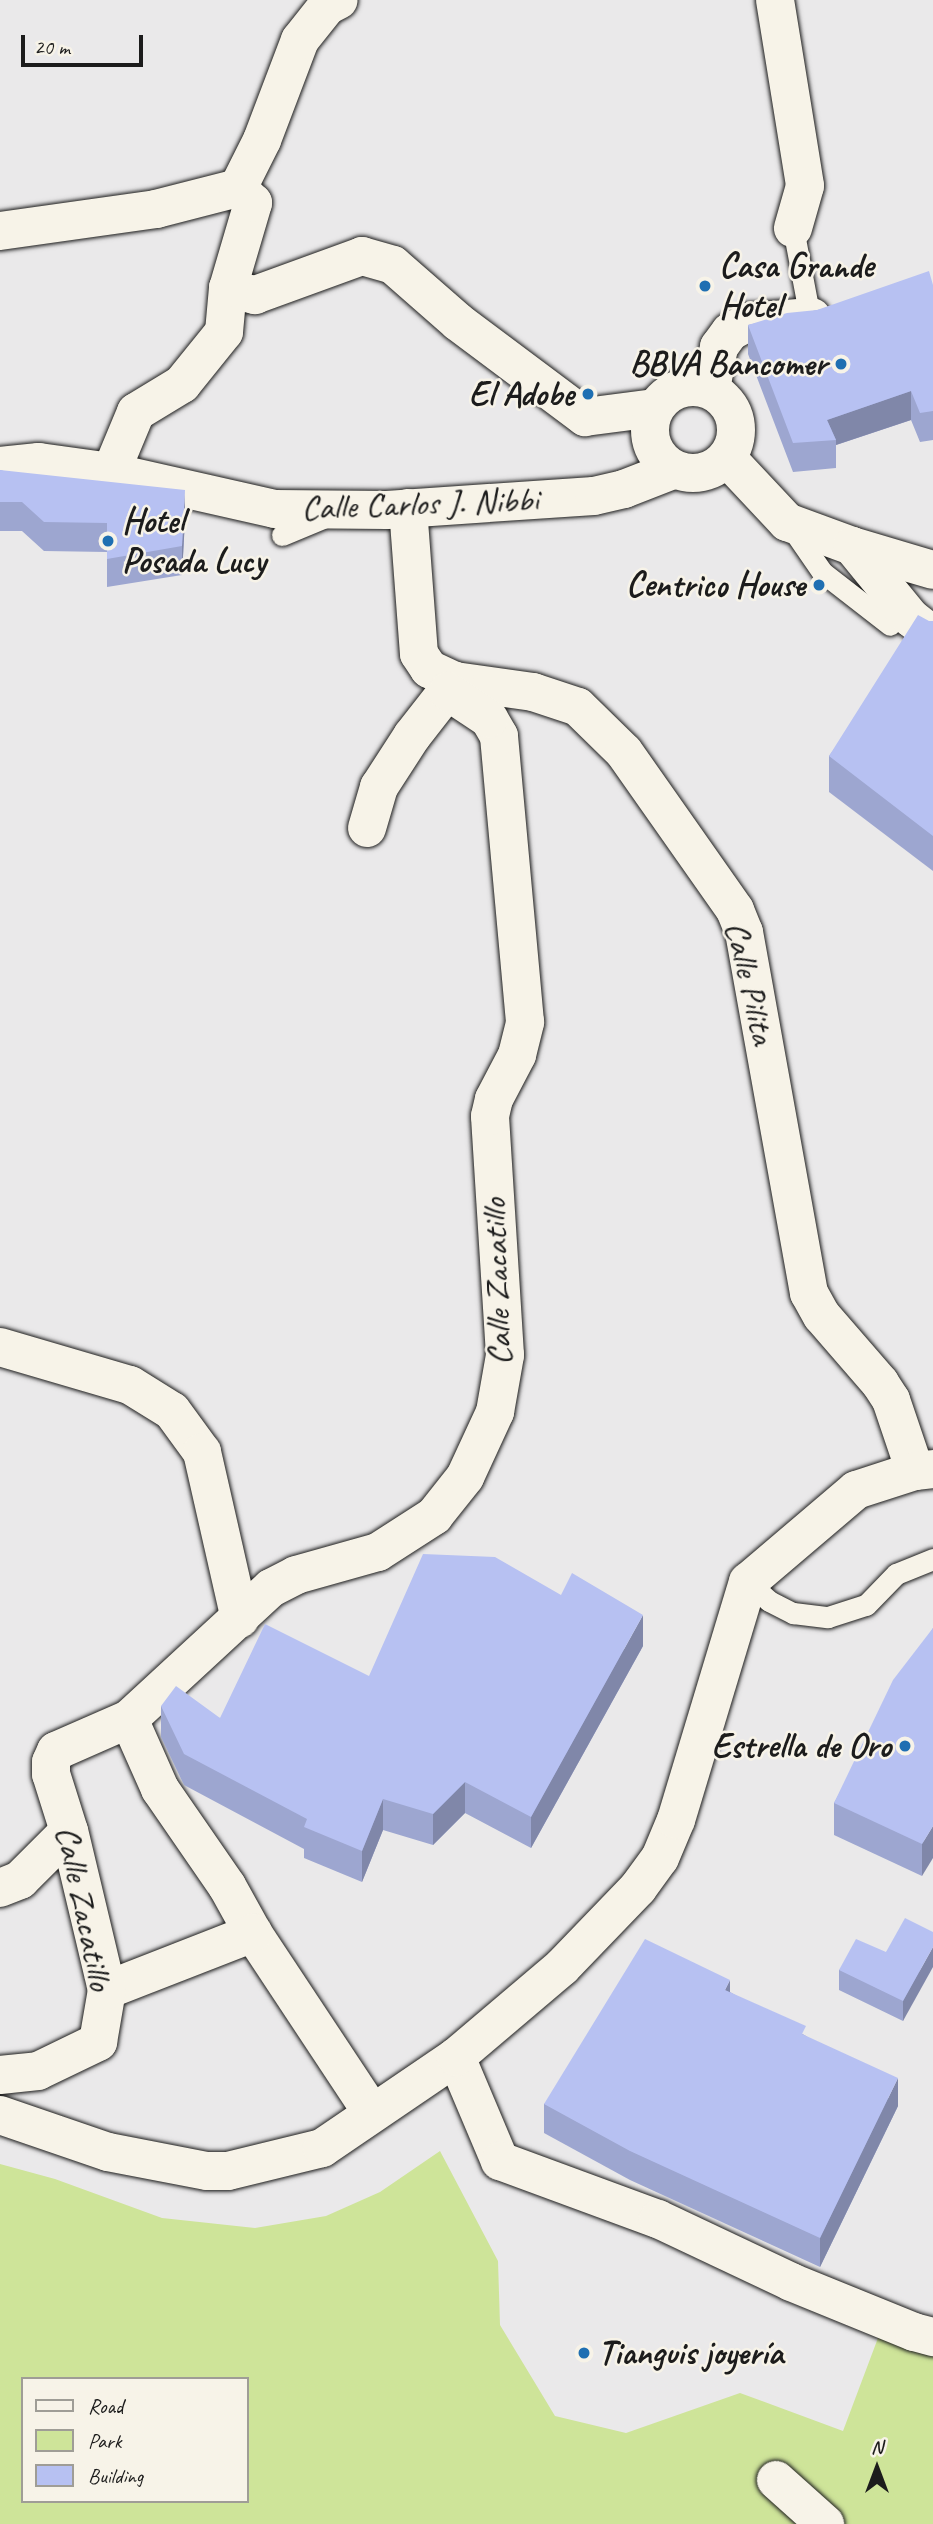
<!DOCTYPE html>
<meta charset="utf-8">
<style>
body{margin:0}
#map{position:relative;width:933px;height:2524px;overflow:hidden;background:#eae9ea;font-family:Caveat,sans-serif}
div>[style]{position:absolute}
.green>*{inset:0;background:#cee499}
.roads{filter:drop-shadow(0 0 2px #1c1c1c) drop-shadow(0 0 2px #1c1c1c)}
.lane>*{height:21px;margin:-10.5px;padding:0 10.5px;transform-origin:10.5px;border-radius:10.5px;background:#f7f3e8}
.street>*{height:38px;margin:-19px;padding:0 19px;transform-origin:19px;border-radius:19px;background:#f7f3e8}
.street>.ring{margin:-19px;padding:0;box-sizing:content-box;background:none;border:38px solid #f7f3e8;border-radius:50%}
.primary>*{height:38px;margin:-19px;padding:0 19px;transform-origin:19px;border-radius:19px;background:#f7f3e8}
.wall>*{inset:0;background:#9da6d0}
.shaded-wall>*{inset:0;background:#8087a9}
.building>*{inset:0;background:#b7c1f2}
.dots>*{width:19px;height:19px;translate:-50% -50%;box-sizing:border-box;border:4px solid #f7f3e8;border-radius:50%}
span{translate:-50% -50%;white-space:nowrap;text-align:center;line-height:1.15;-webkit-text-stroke:5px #f7f3e8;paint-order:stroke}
.poi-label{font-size:35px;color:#1c1c1c;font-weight:700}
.left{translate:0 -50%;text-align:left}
.right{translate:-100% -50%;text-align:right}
.street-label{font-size:35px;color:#1c1c1c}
.legend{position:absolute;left:21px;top:2377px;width:228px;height:126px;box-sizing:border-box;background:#f7f3e8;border:2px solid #9f9d96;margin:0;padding:9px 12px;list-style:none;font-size:21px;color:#1c1c1c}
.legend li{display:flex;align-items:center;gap:14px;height:35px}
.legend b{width:35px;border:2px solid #9f9d96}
.north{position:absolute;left:842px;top:2433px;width:70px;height:70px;-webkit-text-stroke:5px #f7f3e8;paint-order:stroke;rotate:0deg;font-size:19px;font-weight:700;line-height:28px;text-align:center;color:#1c1c1c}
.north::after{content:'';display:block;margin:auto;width:24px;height:32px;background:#1c1c1c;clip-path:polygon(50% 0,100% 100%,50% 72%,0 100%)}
.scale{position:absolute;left:21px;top:35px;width:122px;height:32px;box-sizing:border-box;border:4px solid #1c1c1c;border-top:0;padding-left:9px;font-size:21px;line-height:24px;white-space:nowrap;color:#1c1c1c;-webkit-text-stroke:5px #f7f3e8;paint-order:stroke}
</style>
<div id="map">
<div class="green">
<i style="clip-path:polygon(evenodd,440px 2151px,498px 2261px,500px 2325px,555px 2416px,626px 2433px,740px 2393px,843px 2431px,881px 2330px,933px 2348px,933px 2524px,0 2524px,0 2164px,55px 2179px,162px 2218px,255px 2228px,326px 2216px,380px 2192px,440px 2151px,23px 2379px,247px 2379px,247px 2501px,23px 2501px,23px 2379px)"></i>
</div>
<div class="roads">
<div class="lane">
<i style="left:793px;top:228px;width:92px;rotate:79.3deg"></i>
<i style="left:791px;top:527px;width:55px;rotate:55.4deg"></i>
<i style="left:822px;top:572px;width:86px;rotate:37.9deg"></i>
<i style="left:282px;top:535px;width:44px;rotate:-22.5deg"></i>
<i style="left:748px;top:1582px;width:28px;rotate:42deg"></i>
<i style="left:769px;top:1601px;width:27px;rotate:27deg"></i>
<i style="left:793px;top:1613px;width:35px;rotate:7deg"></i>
<i style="left:828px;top:1617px;width:40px;rotate:-18deg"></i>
<i style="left:866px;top:1605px;width:43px;rotate:-45.9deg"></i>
<i style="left:896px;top:1574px;width:40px;rotate:-22deg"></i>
</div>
<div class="street">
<i style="left:775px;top:0;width:188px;rotate:80.8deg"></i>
<i style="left:805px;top:186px;width:44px;rotate:105.9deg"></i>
<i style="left:0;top:231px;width:158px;rotate:-8deg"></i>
<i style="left:156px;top:209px;width:85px;rotate:-14.4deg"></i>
<i style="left:238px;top:188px;width:54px;rotate:-63.4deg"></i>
<i style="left:262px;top:140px;width:107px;rotate:-69.2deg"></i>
<i style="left:300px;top:40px;width:43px;rotate:-51.5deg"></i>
<i style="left:327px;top:6px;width:13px;rotate:-27deg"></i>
<i style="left:228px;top:288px;width:28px;rotate:15deg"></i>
<i style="left:255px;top:295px;width:114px;rotate:-20deg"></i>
<i style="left:362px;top:256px;width:32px;rotate:16deg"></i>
<i style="left:393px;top:265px;width:86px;rotate:41.2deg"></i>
<i style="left:458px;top:322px;width:159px;rotate:36.8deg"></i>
<i style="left:585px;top:417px;width:70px;rotate:-7.4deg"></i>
<i class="ring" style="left:650px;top:387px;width:48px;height:48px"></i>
<i style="left:711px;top:389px;width:43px;rotate:-79.2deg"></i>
<i style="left:719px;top:347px;width:19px;rotate:-54deg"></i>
<i style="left:730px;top:332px;width:21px;rotate:-29deg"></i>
<i style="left:748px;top:322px;width:64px;rotate:-4.5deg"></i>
<i style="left:727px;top:458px;width:88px;rotate:46.8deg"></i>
<i style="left:787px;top:522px;width:69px;rotate:20.3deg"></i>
<i style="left:852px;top:546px;width:84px;rotate:16.5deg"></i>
<i style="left:0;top:466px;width:39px;rotate:-6deg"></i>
<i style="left:39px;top:462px;width:73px;rotate:7.9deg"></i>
<i style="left:111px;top:472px;width:168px;rotate:12.7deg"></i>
<i style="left:275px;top:509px;width:112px;rotate:0.5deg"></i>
<i style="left:387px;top:510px;width:207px;rotate:-3.9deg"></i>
<i style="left:594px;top:496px;width:31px;rotate:-13deg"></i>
<i style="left:624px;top:489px;width:53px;rotate:-21.2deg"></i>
<i style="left:111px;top:472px;width:65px;rotate:-67.4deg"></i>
<i style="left:136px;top:412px;width:54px;rotate:-31.3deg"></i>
<i style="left:182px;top:384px;width:67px;rotate:-51.1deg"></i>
<i style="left:224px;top:332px;width:44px;rotate:-84.8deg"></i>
<i style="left:228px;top:288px;width:89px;rotate:-73.6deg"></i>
<i style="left:253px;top:203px;width:21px;rotate:-135deg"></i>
<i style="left:408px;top:508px;width:146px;rotate:85.7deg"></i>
<i style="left:419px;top:654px;width:18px;rotate:56deg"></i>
<i style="left:429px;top:669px;width:29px;rotate:25deg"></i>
<i style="left:455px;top:681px;width:79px;rotate:8deg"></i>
<i style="left:533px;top:692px;width:47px;rotate:18.4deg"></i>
<i style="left:578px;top:707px;width:64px;rotate:44.4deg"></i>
<i style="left:624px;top:752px;width:193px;rotate:54.9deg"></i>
<i style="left:735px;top:910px;width:24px;rotate:68deg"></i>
<i style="left:744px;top:932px;width:367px;rotate:79.8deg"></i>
<i style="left:809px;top:1293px;width:26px;rotate:61deg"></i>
<i style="left:822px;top:1316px;width:89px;rotate:49.1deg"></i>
<i style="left:880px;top:1383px;width:20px;rotate:57deg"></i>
<i style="left:891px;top:1400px;width:75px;rotate:71.3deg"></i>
<i style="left:852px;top:546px;width:93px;rotate:50.7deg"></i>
<i style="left:911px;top:618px;width:28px;rotate:38deg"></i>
<i style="left:367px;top:828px;width:43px;rotate:-73.7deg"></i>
<i style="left:379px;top:787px;width:61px;rotate:-57.1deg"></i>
<i style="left:412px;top:736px;width:70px;rotate:-52deg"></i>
<i style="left:0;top:1347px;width:135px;rotate:16.3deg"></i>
<i style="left:130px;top:1385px;width:49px;rotate:31.8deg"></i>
<i style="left:172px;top:1411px;width:51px;rotate:53.8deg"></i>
<i style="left:202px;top:1452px;width:171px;rotate:77.2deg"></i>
<i style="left:129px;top:1719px;width:77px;rotate:66.1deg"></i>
<i style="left:160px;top:1789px;width:118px;rotate:55.4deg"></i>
<i style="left:227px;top:1886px;width:54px;rotate:61deg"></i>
<i style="left:253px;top:1933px;width:216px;rotate:56.5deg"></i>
<i style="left:0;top:1888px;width:22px;rotate:-22deg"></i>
<i style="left:20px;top:1880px;width:69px;rotate:-45deg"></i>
<i style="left:107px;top:1990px;width:157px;rotate:-21.3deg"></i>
<i style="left:456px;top:2057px;width:113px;rotate:67.1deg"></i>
<i style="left:500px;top:2161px;width:168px;rotate:20.2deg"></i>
<i style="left:658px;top:2219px;width:147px;rotate:25.3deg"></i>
<i style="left:791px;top:2282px;width:133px;rotate:22.1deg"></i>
<i style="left:914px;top:2332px;width:20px;rotate:15deg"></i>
<i style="left:0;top:2075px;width:38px;rotate:-6deg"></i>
<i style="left:38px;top:2071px;width:67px;rotate:-25.8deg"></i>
<i style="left:98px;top:2042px;width:53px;rotate:-80.2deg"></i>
<i style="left:107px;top:1990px;width:163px;rotate:-103.4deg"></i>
<i style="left:69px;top:1831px;width:60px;rotate:-107.5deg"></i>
<i style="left:51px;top:1774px;width:12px;rotate:-90deg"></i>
<i style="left:51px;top:1762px;width:12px;rotate:-66deg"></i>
<i style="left:56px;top:1751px;width:80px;rotate:-23.7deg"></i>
<i style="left:129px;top:1719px;width:193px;rotate:-42.7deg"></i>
<i style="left:271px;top:1588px;width:28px;rotate:-27deg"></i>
<i style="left:296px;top:1575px;width:85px;rotate:-15.7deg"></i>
<i style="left:378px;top:1552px;width:67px;rotate:-32.7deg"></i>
<i style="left:434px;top:1516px;width:50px;rotate:-51.5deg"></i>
<i style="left:465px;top:1477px;width:72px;rotate:-65.2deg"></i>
<i style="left:495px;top:1412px;width:58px;rotate:-80deg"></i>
<i style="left:505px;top:1355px;width:239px;rotate:-93.6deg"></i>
<i style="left:490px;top:1116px;width:17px;rotate:-77deg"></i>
<i style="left:494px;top:1099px;width:50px;rotate:-62.4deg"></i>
<i style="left:517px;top:1055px;width:34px;rotate:-76deg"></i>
<i style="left:525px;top:1022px;width:287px;rotate:-95.2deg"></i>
<i style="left:499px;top:736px;width:20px;rotate:-120deg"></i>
<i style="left:489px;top:719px;width:50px;rotate:-146.3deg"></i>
<i style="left:776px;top:2480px;width:66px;rotate:41.9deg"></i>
</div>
<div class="primary">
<i style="left:0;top:2115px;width:114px;rotate:18.9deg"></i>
<i style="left:108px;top:2152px;width:101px;rotate:10.9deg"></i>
<i style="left:207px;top:2171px;width:21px"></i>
<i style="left:228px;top:2171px;width:97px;rotate:-13.7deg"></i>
<i style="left:322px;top:2148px;width:162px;rotate:-34.2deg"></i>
<i style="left:456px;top:2057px;width:139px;rotate:-40.3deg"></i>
<i style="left:562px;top:1967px;width:110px;rotate:-46.1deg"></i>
<i style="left:638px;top:1888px;width:37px;rotate:-54deg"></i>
<i style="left:660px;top:1858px;width:41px;rotate:-67.2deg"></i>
<i style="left:676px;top:1820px;width:249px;rotate:-73.2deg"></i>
<i style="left:748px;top:1582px;width:142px;rotate:-40.4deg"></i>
<i style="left:856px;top:1490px;width:62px;rotate:-17.9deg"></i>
<i style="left:915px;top:1471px;width:18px;rotate:-6deg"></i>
</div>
</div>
<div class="wall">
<i style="clip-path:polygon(933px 285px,933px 440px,920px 442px,911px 420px,836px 445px,836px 468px,793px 472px,748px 354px,748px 325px)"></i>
<i style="clip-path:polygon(0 470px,185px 519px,182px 575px,107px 587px,107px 552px,44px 551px,22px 531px,0 531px)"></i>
<i style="clip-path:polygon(929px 621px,933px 621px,933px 871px,829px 792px,829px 756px)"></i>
<i style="clip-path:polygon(933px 1628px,922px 1876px,834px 1835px,834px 1803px)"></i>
<i style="clip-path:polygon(643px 1646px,531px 1848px,465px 1813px,433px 1845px,383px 1830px,362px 1882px,304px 1858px,304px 1849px,184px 1785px,161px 1737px,161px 1706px,220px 1718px)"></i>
<i style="clip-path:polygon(933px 1932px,903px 2021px,839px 1990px,839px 1970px,886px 1952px)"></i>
<i style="clip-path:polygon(730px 1992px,806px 2036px,898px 2106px,820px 2267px,630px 2180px,544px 2133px,544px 2104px)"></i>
</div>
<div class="shaded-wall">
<i style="clip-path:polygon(911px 391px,911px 420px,836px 445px,836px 440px,827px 420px)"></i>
<i style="clip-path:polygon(185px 490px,185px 519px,182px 575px,182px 546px)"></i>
<i style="clip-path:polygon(643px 1615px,643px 1646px,531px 1848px,531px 1817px)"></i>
<i style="clip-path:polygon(465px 1782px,465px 1813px,433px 1845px,433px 1814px)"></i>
<i style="clip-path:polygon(383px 1799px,383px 1830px,362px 1882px,362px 1851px)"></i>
<i style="clip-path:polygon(933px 1826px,933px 1858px,922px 1876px,922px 1844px)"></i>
<i style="clip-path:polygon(933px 1947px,933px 1967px,903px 2021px,903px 2001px)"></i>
<i style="clip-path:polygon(730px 1980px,730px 2009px,725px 1990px)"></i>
<i style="clip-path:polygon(898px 2078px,898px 2106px,820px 2267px,820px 2238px)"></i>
</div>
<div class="building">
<i style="clip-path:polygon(929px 271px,933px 285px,933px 411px,920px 413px,911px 391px,827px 420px,836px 440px,793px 443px,748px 325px,787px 313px,817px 310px)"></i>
<i style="clip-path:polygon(0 470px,185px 490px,182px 546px,107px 559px,107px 523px,44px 522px,22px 502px,0 502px)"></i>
<i style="clip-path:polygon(918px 615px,929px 621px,933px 621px,933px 836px,829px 756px)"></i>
<i style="clip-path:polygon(423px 1554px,495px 1557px,561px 1595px,572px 1573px,643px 1615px,531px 1817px,465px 1782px,433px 1814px,383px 1799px,362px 1851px,304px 1827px,307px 1819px,184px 1754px,161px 1706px,176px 1686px,220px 1718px,265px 1624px,369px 1676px)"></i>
<i style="clip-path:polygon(933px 1628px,933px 1826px,922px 1844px,834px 1803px,893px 1680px)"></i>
<i style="clip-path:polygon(905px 1918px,933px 1932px,933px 1947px,903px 2001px,839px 1970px,856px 1939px,886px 1952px)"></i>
<i style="clip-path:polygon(645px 1939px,730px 1980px,725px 1990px,806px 2026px,802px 2034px,898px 2078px,820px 2238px,630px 2151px,544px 2104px)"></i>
</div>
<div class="dots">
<i style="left:705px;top:286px;background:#1f6fb2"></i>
<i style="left:841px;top:364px;background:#1f6fb2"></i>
<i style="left:588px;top:394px;background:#1f6fb2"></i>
<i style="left:108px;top:541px;background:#1f6fb2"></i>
<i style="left:819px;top:585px;background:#1f6fb2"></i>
<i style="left:905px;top:1746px;background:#1f6fb2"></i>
<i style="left:584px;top:2353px;background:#1f6fb2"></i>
</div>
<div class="poi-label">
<span class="left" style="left:719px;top:286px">Casa Grande<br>Hotel</span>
<span class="right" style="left:827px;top:364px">BBVA Bancomer</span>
<span class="right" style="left:574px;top:394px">El Adobe</span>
<span class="left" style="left:122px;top:541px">Hotel<br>Posada Lucy</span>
<span class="right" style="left:805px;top:585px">Centrico House</span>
<span class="right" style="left:891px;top:1746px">Estrella de Oro</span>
<span class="left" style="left:598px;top:2353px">Tianguis joyería</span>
</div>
<div class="street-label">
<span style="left:420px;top:504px;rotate:-2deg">Calle Carlos J. Nibbi</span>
<span style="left:750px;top:983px;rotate:77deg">Calle Pilita</span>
<span style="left:497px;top:1282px;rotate:-92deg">Calle Zacatillo</span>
<span style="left:84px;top:1908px;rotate:78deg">Calle Zacatillo</span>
</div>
<ul class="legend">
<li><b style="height:9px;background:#f7f3e8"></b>Road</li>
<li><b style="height:19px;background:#cee499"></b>Park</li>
<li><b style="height:19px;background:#b7c1f2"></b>Building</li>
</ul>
<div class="north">N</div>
<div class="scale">20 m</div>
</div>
